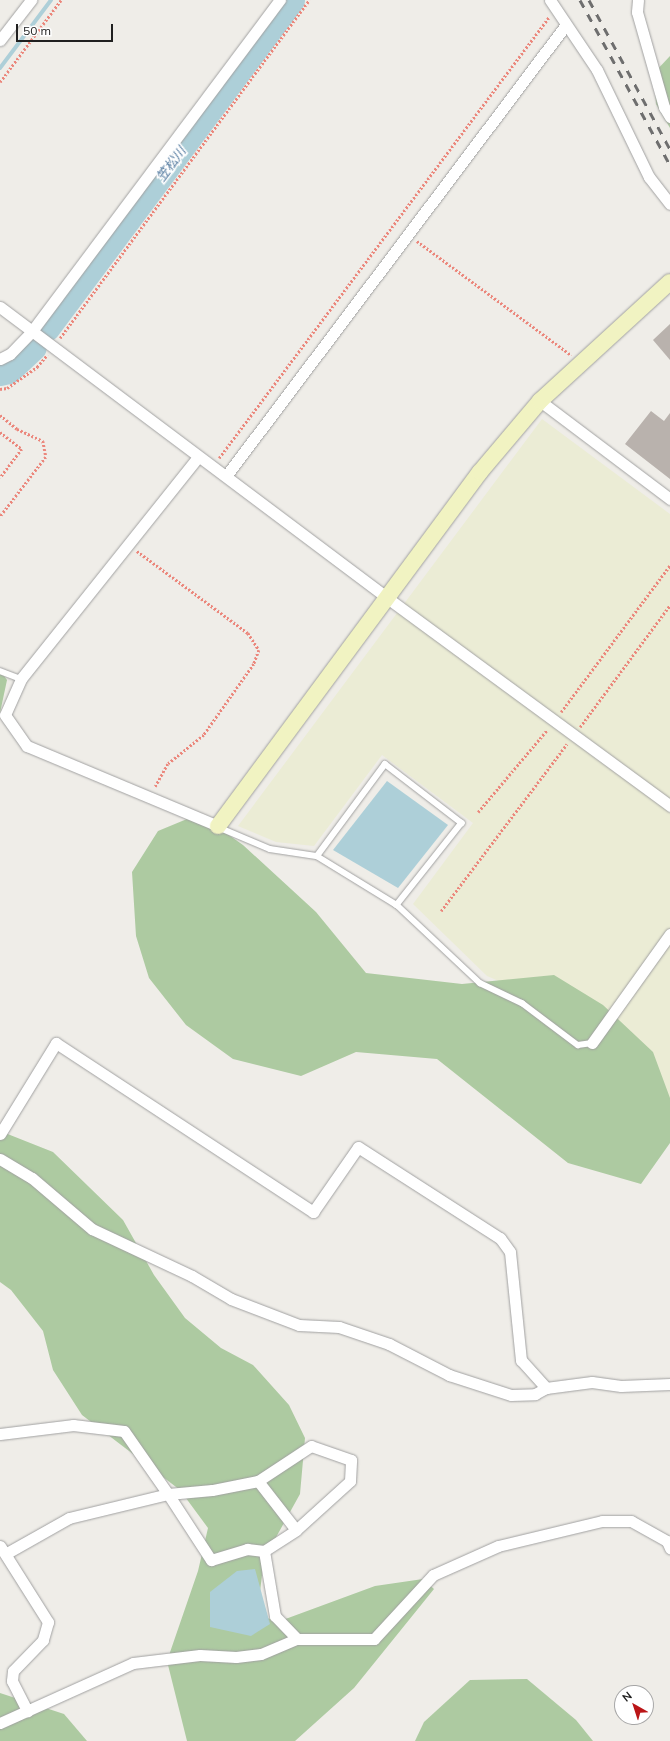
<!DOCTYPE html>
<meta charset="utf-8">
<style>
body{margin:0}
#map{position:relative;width:670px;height:1741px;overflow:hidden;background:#efede8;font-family:Mulish,"Noto Sans JP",sans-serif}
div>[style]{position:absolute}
.farmland>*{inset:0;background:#ebecd5}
.forest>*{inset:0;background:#adcaa1}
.water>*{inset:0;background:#adcfd8}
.stream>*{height:4px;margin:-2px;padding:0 2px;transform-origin:2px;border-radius:2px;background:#adcfd8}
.river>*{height:23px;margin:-11.5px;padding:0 11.5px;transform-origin:11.5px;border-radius:11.5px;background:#adcfd8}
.building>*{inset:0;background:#b9b2ad}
.path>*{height:2.5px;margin-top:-1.25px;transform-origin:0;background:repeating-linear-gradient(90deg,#eb877c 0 2px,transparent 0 4px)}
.roads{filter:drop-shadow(0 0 1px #a1a1a1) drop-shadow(0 0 1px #a1a1a1)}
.lane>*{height:5.5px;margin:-2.75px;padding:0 2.75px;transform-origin:2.75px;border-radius:2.75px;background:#fff}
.street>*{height:11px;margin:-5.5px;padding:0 5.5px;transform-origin:5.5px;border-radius:5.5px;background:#fff}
.secondary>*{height:16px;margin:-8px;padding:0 8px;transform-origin:8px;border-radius:8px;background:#f1f3c2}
.rail>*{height:3px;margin-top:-1.5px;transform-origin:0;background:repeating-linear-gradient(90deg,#6e6e6e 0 8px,transparent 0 16px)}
span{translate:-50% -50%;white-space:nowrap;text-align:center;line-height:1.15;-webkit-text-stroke:3.5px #fff;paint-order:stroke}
.water-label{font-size:13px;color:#537a9f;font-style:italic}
.north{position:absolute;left:614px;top:1685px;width:40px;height:40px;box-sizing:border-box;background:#fff;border:1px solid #a6a6a6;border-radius:50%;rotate:321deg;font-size:11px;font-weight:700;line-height:16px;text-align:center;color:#202020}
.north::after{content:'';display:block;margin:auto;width:14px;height:18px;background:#bb1517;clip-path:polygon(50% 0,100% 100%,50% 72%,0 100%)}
.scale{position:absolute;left:16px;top:24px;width:97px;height:18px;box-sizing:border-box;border:2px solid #202020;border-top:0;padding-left:5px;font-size:12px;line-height:14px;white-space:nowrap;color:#202020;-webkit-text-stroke:3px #fff;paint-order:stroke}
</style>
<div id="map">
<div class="farmland">
<i style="clip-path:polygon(542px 419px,670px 514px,670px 1122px,525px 992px,487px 976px,413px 904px,473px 823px,382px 755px,314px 846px,276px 842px,238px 826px)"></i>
</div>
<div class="forest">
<i style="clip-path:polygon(670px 56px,670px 128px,656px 104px,654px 73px)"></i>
<i style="clip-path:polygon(0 670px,7px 680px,0 713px)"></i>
<i style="clip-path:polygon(199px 814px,243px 845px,316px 912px,366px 973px,462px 984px,554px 975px,603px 1005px,653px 1052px,670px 1098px,670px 1143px,641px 1184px,568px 1163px,437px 1059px,356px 1052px,301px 1076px,233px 1059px,186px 1025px,149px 978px,136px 936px,132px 872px,158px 831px)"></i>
<i style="clip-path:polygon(0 1131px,53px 1152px,123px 1220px,154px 1275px,185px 1318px,221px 1348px,253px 1365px,289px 1405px,305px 1438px,300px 1494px,264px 1559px,257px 1616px,280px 1621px,375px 1586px,423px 1579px,434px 1589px,354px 1688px,295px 1741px,187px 1741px,167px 1661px,198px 1571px,208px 1528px,180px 1490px,82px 1415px,53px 1370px,43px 1331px,11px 1290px,0 1282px)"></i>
<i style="clip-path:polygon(527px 1679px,576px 1720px,593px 1741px,415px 1741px,424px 1722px,470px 1680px)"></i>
<i style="clip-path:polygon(0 1693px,64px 1714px,87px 1741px,0 1741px)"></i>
</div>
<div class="water">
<i style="clip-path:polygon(387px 781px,448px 825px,398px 888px,333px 850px)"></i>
<i style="clip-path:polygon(255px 1569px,270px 1624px,251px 1636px,210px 1627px,210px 1592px,237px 1571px)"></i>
</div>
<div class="stream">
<i style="left:0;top:68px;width:85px;rotate:-53.1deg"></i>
</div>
<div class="river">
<i style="left:48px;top:329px;width:410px;rotate:-53.3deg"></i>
<i style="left:0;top:374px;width:9px;rotate:-13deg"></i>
<i style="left:9px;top:372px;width:35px;rotate:-43deg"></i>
</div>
<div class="building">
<i style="clip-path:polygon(670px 324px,670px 360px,653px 340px)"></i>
<i style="clip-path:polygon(651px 411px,664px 421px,670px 413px,670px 479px,625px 444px)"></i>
</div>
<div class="path">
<i style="left:0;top:82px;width:102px;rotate:-53.4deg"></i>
<i style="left:417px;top:241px;width:192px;rotate:36.5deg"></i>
<i style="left:60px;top:338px;width:420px;rotate:-53.6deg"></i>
<i style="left:0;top:389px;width:7px;rotate:-8deg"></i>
<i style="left:7px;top:388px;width:37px;rotate:-35deg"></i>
<i style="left:37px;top:367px;width:16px;rotate:-50deg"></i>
<i style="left:0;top:415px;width:22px;rotate:39deg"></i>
<i style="left:17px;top:429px;width:29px;rotate:25deg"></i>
<i style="left:43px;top:441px;width:16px;rotate:79deg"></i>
<i style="left:46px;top:457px;width:76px;rotate:127.5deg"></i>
<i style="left:0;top:432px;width:28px;rotate:38deg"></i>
<i style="left:22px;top:449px;width:36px;rotate:127deg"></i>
<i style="left:219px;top:458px;width:551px;rotate:-53.19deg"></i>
<i style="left:137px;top:551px;width:138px;rotate:36.5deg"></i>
<i style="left:248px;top:633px;width:20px;rotate:57deg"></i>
<i style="left:259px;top:650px;width:15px;rotate:110deg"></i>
<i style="left:254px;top:664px;width:87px;rotate:125.2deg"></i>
<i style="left:204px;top:735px;width:46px;rotate:141.1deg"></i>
<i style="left:168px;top:764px;width:26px;rotate:119deg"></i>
<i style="left:561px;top:712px;width:183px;rotate:-53.4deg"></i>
<i style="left:580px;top:727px;width:152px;rotate:-53.6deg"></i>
<i style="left:478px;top:812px;width:107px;rotate:-49.9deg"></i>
<i style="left:441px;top:911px;width:209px;rotate:-53deg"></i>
</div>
<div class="roads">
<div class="lane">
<i style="left:0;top:671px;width:22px;rotate:21deg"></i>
<i style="left:218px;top:827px;width:56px;rotate:22.9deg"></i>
<i style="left:270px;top:849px;width:48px;rotate:8.5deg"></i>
<i style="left:317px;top:856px;width:94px;rotate:31.5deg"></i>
<i style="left:397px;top:905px;width:114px;rotate:43.2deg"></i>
<i style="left:480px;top:983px;width:47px;rotate:25.5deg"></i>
<i style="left:522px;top:1003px;width:70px;rotate:36.9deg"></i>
<i style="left:578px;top:1045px;width:14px;rotate:-8deg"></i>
<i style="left:317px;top:856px;width:114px;rotate:-53.5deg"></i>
<i style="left:385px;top:764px;width:97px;rotate:37.5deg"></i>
<i style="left:462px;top:823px;width:105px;rotate:128.4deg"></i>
</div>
<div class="street">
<i style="left:550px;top:0;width:84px;rotate:56.1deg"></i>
<i style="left:597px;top:70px;width:119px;rotate:64.1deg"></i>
<i style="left:649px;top:177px;width:34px;rotate:52deg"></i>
<i style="left:638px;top:0;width:12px;rotate:95deg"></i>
<i style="left:637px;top:12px;width:99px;rotate:74.1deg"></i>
<i style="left:664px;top:107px;width:12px;rotate:59deg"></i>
<i style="left:0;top:40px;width:51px;rotate:-52.2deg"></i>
<i style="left:0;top:307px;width:483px;rotate:36.9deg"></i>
<i style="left:386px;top:597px;width:353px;rotate:36.3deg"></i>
<i style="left:0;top:359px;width:11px;rotate:-27deg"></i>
<i style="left:10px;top:354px;width:32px;rotate:-46deg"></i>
<i style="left:32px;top:331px;width:414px;rotate:-53.2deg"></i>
<i style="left:540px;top:401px;width:163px;rotate:37deg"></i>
<i style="left:198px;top:457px;width:284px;rotate:128.6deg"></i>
<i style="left:21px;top:679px;width:39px;rotate:114deg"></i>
<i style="left:5px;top:715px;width:38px;rotate:55deg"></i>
<i style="left:27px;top:746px;width:207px;rotate:22.7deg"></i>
<i style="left:226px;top:476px;width:563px;rotate:-53.01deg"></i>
<i style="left:592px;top:1043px;width:134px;rotate:-54.4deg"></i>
<i style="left:0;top:1134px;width:107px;rotate:-58.4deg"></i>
<i style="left:56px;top:1043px;width:308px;rotate:33.3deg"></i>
<i style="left:313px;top:1212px;width:79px;rotate:-55.3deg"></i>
<i style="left:358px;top:1147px;width:169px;rotate:32.7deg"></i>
<i style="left:500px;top:1238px;width:17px;rotate:54deg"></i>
<i style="left:510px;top:1252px;width:109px;rotate:84.2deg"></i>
<i style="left:521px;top:1360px;width:38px;rotate:48deg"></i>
<i style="left:0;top:1159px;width:37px;rotate:31deg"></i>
<i style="left:32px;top:1178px;width:79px;rotate:40.4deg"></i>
<i style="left:92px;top:1229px;width:110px;rotate:25.2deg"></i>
<i style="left:192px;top:1276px;width:45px;rotate:30.5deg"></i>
<i style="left:231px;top:1299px;width:73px;rotate:20.9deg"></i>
<i style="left:299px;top:1325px;width:40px;rotate:2.9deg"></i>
<i style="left:339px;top:1327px;width:53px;rotate:18.8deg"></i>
<i style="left:389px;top:1344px;width:68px;rotate:27.3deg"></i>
<i style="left:449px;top:1375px;width:65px;rotate:17.9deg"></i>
<i style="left:511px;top:1395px;width:24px;rotate:-2deg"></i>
<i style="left:535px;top:1394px;width:13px;rotate:-29deg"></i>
<i style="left:546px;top:1388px;width:46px;rotate:-7.4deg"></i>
<i style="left:592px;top:1382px;width:29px;rotate:8deg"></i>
<i style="left:621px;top:1386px;width:49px;rotate:-2.3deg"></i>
<i style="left:0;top:1434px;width:74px;rotate:-7deg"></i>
<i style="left:73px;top:1425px;width:51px;rotate:6.7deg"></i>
<i style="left:124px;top:1431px;width:77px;rotate:55.1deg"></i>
<i style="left:168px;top:1494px;width:79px;rotate:56.9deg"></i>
<i style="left:211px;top:1560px;width:38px;rotate:-17deg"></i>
<i style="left:247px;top:1549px;width:17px;rotate:7deg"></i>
<i style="left:264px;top:1551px;width:38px;rotate:-33deg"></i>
<i style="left:296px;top:1530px;width:73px;rotate:-42.2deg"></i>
<i style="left:350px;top:1481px;width:21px;rotate:-87deg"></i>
<i style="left:351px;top:1460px;width:42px;rotate:-160.7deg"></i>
<i style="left:311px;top:1446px;width:64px;rotate:146.6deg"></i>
<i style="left:258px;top:1481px;width:47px;rotate:168.9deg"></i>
<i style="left:212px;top:1490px;width:44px;rotate:174.8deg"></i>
<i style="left:168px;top:1494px;width:102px;rotate:166.4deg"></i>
<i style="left:69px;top:1518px;width:73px;rotate:150.6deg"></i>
<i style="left:258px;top:1481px;width:62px;rotate:52.2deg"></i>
<i style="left:0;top:1546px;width:90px;rotate:57.7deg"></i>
<i style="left:48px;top:1622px;width:19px;rotate:106deg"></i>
<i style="left:43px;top:1640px;width:43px;rotate:134.1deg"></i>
<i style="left:13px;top:1671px;width:10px;rotate:96deg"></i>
<i style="left:12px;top:1681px;width:34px;rotate:63deg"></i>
<i style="left:264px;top:1551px;width:66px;rotate:80.4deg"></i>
<i style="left:275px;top:1616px;width:32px;rotate:46deg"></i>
<i style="left:0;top:1723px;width:146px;rotate:-24.3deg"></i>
<i style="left:133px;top:1663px;width:67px;rotate:-6.8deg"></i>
<i style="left:200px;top:1655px;width:36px;rotate:3deg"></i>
<i style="left:236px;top:1657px;width:25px;rotate:-7deg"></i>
<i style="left:261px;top:1654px;width:39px;rotate:-23deg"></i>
<i style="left:297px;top:1639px;width:77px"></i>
<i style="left:374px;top:1639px;width:87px;rotate:-47.3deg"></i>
<i style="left:433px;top:1575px;width:71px;rotate:-24deg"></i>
<i style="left:498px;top:1546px;width:107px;rotate:-13.5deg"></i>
<i style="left:602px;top:1521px;width:29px"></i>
<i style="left:631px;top:1521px;width:41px;rotate:29.1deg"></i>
<i style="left:667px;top:1541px;width:8px;rotate:67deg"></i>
</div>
<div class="secondary">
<i style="left:218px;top:826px;width:440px;rotate:-53.5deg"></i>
<i style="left:480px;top:472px;width:93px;rotate:-49.8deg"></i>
<i style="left:540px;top:401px;width:176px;rotate:-42.5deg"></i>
</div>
</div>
<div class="rail">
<i style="left:580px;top:0;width:188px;rotate:61.4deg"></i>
<i style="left:589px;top:0;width:170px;rotate:61.5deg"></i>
</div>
<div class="water-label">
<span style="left:171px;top:164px;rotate:-53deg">笠松川</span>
</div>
<div class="north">N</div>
<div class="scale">50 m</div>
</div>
